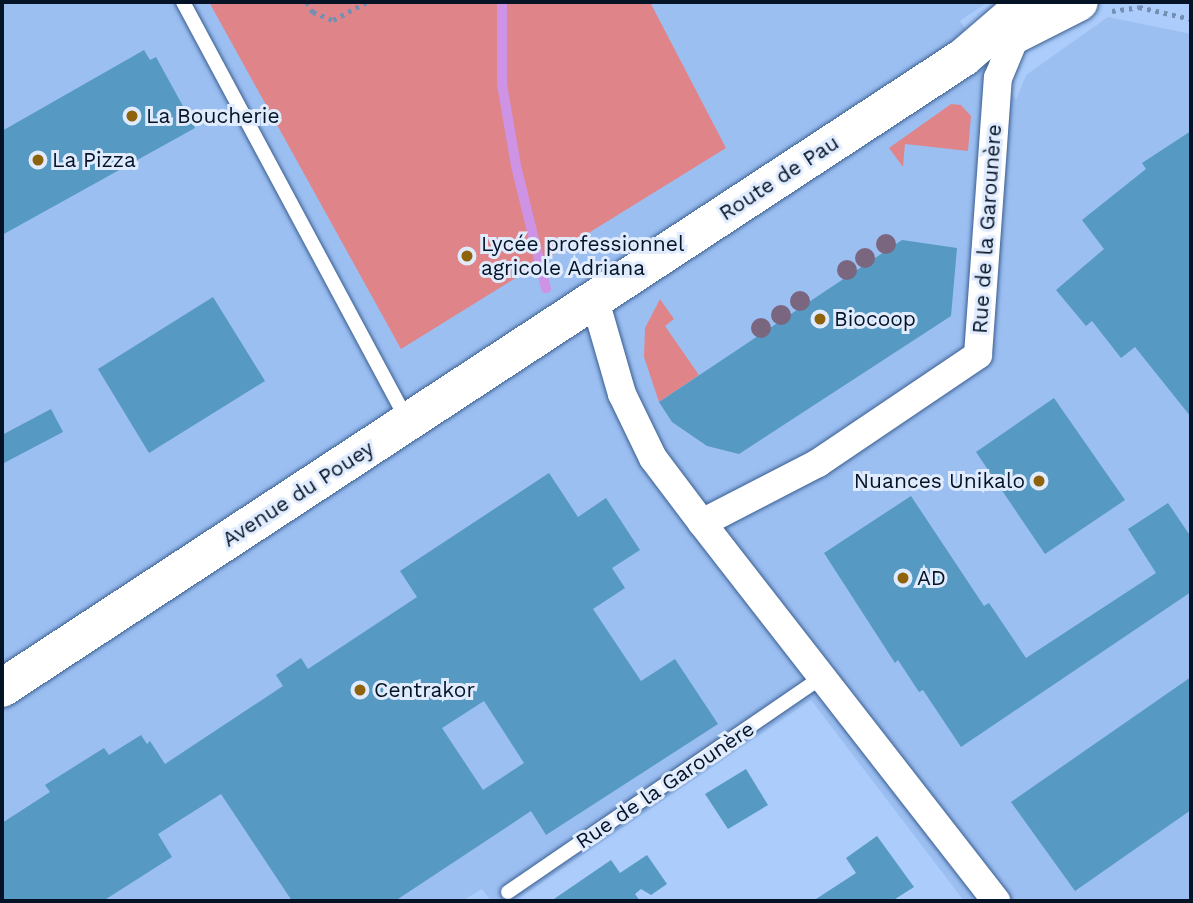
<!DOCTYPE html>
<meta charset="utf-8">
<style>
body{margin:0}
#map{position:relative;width:1193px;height:903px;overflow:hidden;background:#accdfb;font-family:"Work Sans",sans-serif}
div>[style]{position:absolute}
.built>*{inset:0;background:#9cbff2}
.green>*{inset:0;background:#df858a}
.stream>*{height:10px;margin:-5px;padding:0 5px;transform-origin:5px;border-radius:5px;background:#ce93e4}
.building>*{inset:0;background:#5699c2}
.path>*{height:4.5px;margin-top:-2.25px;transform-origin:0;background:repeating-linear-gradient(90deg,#748fb4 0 3.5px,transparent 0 8.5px)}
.roads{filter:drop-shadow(0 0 2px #3a5e90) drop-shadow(0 0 2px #3a5e90)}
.service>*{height:14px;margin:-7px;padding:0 7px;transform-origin:7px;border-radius:7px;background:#fff}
.minor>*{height:28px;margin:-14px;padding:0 14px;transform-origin:14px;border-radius:14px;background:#fff}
.primary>*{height:38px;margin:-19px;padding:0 19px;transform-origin:19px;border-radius:19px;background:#fff}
.trees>*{width:20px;height:20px;margin:-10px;border-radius:50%;background:#7b6680}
.dots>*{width:19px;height:19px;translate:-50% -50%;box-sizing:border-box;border:4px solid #e0ecfe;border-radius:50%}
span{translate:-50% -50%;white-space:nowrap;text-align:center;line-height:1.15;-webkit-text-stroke:6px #e0ecfe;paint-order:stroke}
.poi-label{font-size:21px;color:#051327}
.left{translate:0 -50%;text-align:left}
.right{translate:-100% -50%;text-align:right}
.street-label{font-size:21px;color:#051327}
.frame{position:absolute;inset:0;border:4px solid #051327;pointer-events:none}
</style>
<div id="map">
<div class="built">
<i style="clip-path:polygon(2px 2px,988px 2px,960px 21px,1016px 100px,1026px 75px,1108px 17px,1191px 34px,1191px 901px,964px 901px,811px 700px,515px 901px,491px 901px,482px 889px,462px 901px,2px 901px)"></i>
</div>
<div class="green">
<i style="clip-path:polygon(209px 2px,650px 2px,726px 148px,401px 349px)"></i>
<i style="clip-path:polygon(951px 104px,961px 105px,971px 116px,968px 151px,905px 144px,903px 167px,889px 148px)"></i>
<i style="clip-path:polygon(660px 299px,674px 319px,665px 326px,699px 375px,659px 402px,644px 357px,645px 328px)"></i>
</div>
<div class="stream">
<i style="left:502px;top:2px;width:82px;rotate:90deg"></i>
<i style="left:502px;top:84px;width:83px;rotate:80.3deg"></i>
<i style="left:516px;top:166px;width:126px;rotate:76.2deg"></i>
</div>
<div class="building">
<i style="clip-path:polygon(144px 50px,150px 60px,156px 57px,195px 128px,2px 235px,2px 131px)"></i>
<i style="clip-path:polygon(1191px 131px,1191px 417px,1135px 347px,1121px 358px,1092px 321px,1086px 326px,1056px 290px,1104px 249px,1082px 220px,1146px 169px,1142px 163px)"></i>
<i style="clip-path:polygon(902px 240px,957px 248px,951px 316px,739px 454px,707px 446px,672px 422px,659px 402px)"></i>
<i style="clip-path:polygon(213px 297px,265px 381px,149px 453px,98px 369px)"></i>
<i style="clip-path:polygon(1054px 398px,1125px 500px,1045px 554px,976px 452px)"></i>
<i style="clip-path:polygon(51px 409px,63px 432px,2px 464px,2px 435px)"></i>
<i style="clip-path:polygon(evenodd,549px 473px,578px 517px,606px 498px,640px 550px,612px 568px,625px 588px,593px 609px,641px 681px,675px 659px,718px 724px,546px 835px,531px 811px,395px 901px,292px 901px,221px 794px,158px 834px,172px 857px,103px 901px,2px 901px,2px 823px,50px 792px,45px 785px,104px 748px,109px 755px,141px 735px,147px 744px,150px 741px,165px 764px,283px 686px,276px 675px,301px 658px,308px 669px,417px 597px,400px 571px,549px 473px,484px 701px,524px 763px,483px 790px,442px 728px,484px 701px)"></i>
<i style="clip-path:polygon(911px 496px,984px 606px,989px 603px,1026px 658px,1156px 573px,1128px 529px,1168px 503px,1191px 537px,1191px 592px,961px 747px,923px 690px,919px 692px,898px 660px,895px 663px,824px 553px)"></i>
<i style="clip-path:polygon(1191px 677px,1191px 810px,1075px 891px,1011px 802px)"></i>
<i style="clip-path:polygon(746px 769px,768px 805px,728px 829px,705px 794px)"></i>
<i style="clip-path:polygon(877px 836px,914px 887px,892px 901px,813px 901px,856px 873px,846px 858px)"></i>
<i style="clip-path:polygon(647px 855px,667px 884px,651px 895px,641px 889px,635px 894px,640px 901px,551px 901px,611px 860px,620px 873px)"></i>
</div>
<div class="path">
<i style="left:307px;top:2px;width:12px;rotate:59deg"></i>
<i style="left:313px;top:12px;width:22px;rotate:22deg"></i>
<i style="left:333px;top:20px;width:38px;rotate:-28deg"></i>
<i style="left:1112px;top:11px;width:27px;rotate:-8deg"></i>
<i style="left:1139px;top:7px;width:53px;rotate:13deg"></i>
</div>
<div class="roads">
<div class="service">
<i style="left:183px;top:2px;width:474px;rotate:61.8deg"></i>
<i style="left:508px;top:892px;width:381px;rotate:-34.4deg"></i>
</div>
<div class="minor">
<i style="left:594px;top:297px;width:101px;rotate:73.9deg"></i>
<i style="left:622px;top:394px;width:71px;rotate:64.2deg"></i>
<i style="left:653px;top:458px;width:81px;rotate:53deg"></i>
<i style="left:702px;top:523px;width:131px;rotate:-27.3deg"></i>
<i style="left:818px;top:463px;width:193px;rotate:-34deg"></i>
<i style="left:978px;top:355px;width:278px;rotate:-85.9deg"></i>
<i style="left:998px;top:78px;width:47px;rotate:-67.3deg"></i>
<i style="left:702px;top:523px;width:479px;rotate:52.1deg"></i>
</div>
<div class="primary">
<i style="left:1002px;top:41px;width:86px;rotate:-26.9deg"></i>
<i style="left:2px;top:688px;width:1150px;rotate:-33.26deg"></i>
<i style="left:964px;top:57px;width:84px;rotate:-40.7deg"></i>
</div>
</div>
<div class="trees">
<i style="left:886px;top:244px"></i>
<i style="left:865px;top:258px"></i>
<i style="left:847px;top:270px"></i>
<i style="left:800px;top:301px"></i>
<i style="left:781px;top:315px"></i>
<i style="left:761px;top:328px"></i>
</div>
<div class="dots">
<i style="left:132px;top:116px;background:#8f630b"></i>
<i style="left:38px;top:160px;background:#8f630b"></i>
<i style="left:467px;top:256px;background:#8f630b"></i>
<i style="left:820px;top:319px;background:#8f630b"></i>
<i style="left:1039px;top:481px;background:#8f630b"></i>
<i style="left:903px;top:578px;background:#8f630b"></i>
<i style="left:360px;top:690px;background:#8f630b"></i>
</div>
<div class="poi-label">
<span class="left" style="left:146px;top:116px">La Boucherie</span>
<span class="left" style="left:52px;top:160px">La Pizza</span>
<span class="left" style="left:481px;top:256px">Lycée professionnel<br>agricole Adriana</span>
<span class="left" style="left:834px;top:319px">Biocoop</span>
<span class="right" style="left:1025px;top:481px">Nuances Unikalo</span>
<span class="left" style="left:917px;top:578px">AD</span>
<span class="left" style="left:374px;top:690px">Centrakor</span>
</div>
<div class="street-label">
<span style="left:779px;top:178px;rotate:-33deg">Route de Pau</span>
<span style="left:987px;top:229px;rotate:-86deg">Rue de la Garounère</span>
<span style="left:298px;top:494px;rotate:-33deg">Avenue du Pouey</span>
<span style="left:665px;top:785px;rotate:-34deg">Rue de la Garounère</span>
</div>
<div class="frame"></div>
</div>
